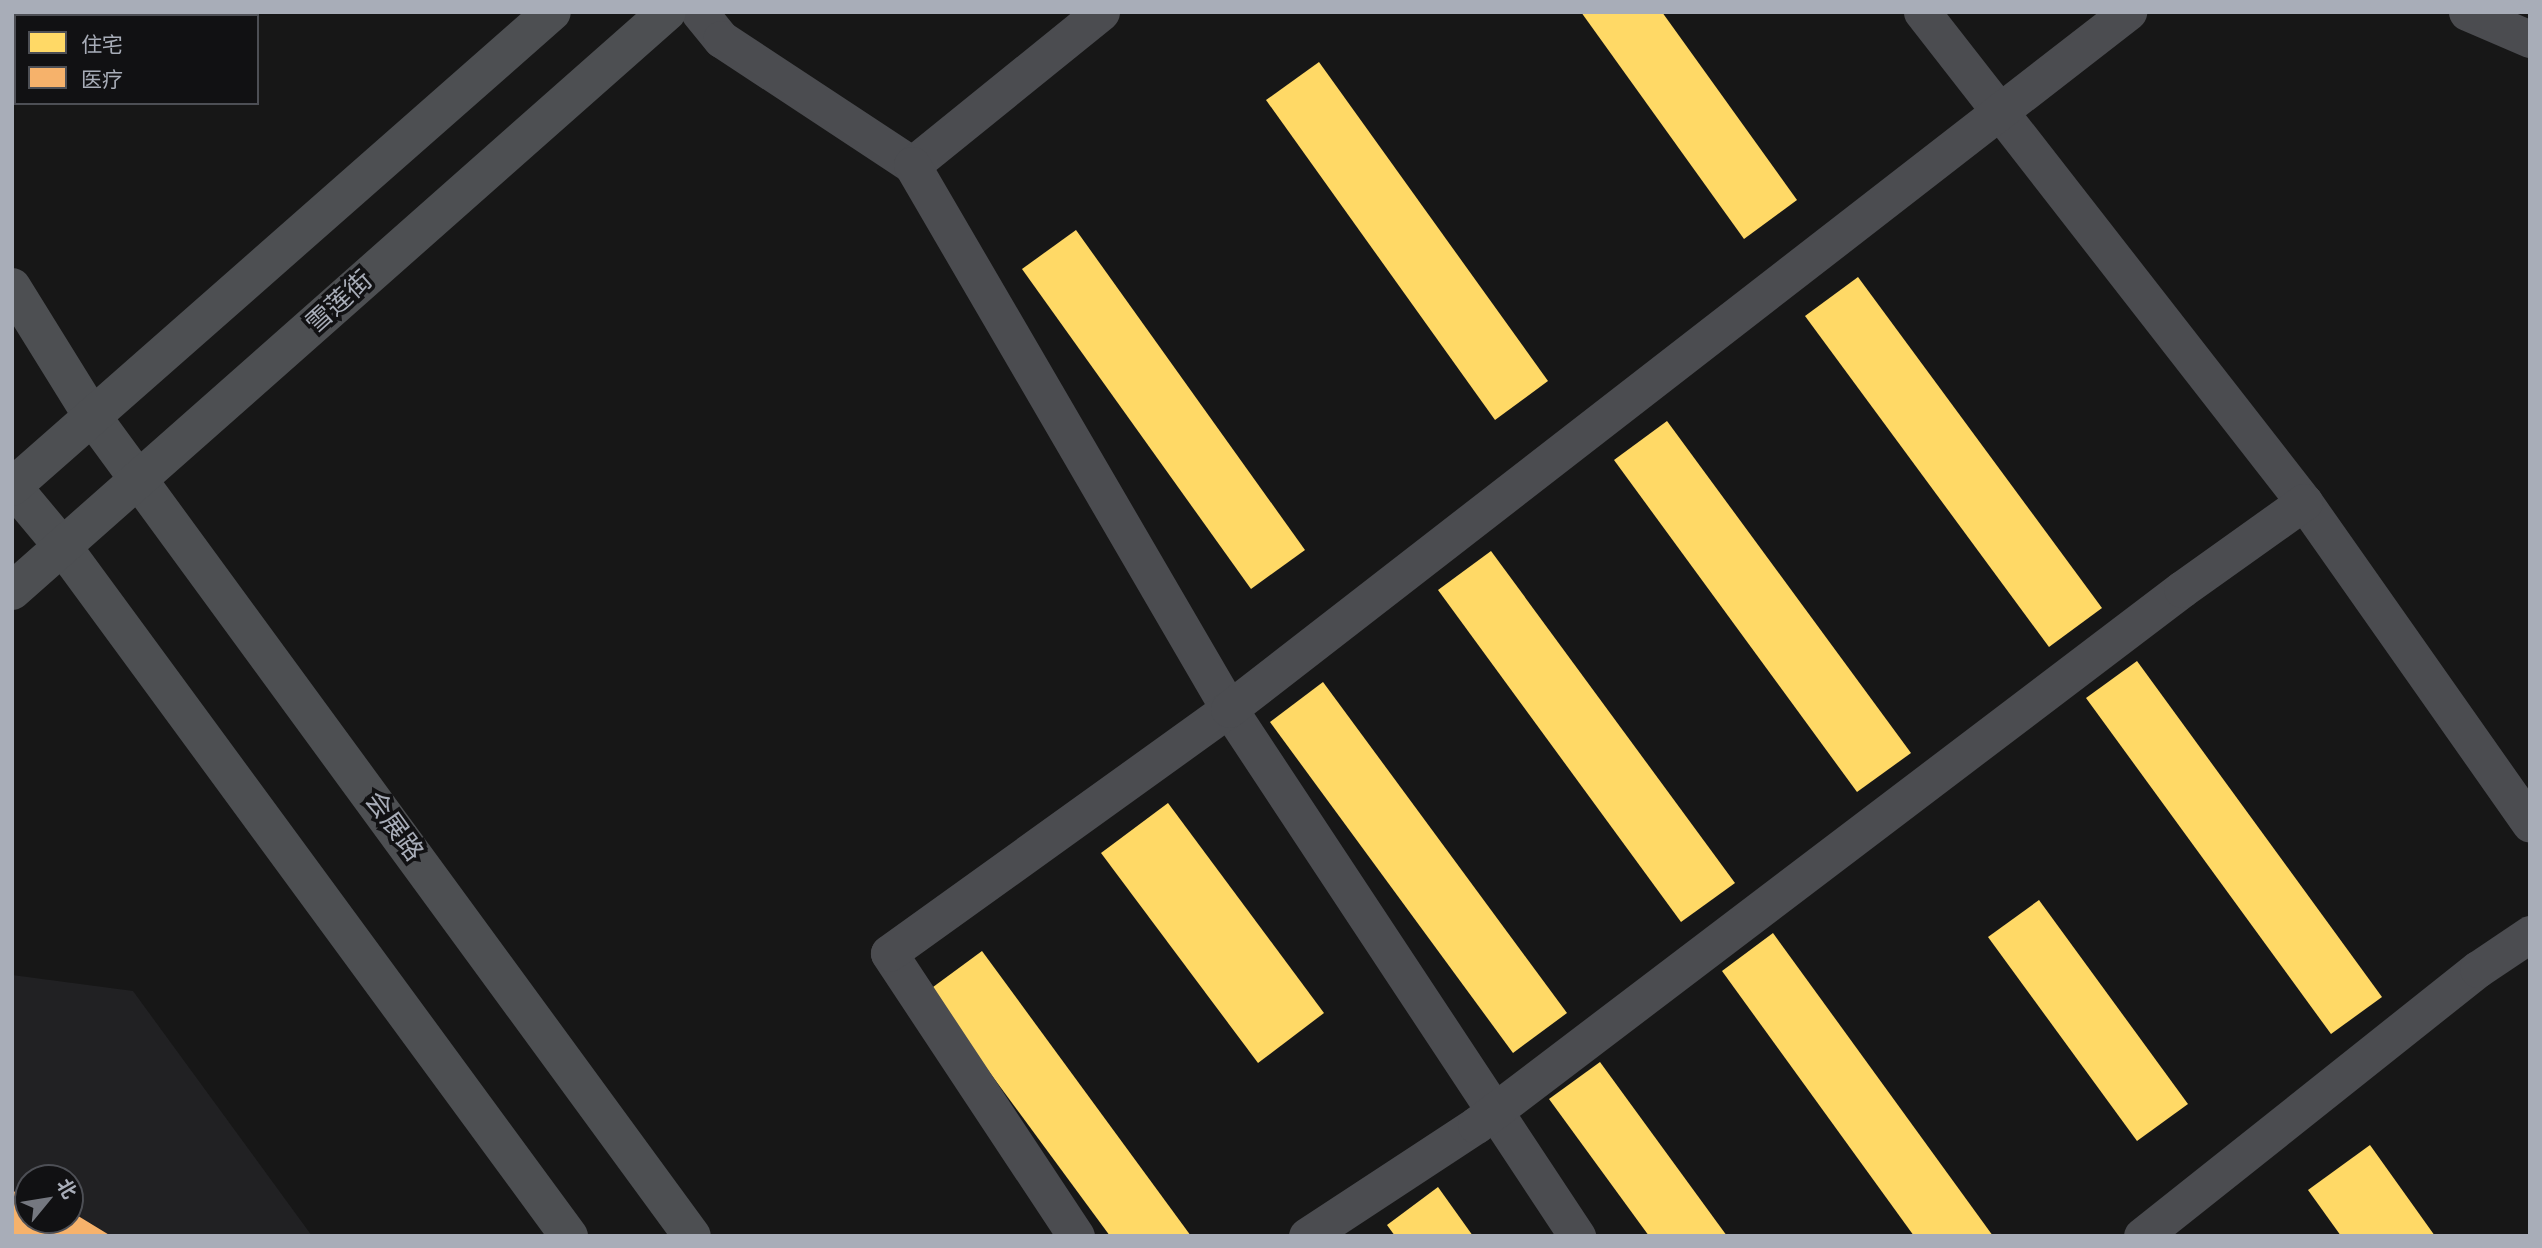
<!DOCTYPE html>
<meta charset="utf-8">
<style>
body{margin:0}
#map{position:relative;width:2542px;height:1248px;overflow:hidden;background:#171717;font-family:"Alegreya Sans","Noto Sans SC",sans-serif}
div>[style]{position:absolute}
.built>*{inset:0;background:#212123}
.homes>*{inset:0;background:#ffd966}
.health>*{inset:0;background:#f6b26b}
.street>*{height:37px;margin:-18.5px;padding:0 18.5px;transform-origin:18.5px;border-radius:18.5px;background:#4b4c50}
.primary>*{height:38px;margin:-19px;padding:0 19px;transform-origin:19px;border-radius:19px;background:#4d4f52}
span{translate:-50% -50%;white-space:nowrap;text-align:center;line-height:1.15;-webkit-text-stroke:7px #111113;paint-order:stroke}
.street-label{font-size:26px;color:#a8adb8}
.frame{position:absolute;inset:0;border:14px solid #a8adb8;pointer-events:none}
.legend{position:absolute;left:14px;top:14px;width:245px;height:91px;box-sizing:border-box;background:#111113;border:2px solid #4d4f55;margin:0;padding:9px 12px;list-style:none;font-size:21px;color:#a8adb8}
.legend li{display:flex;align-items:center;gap:14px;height:35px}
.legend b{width:35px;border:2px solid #4d4f55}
.north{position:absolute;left:14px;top:1164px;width:70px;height:70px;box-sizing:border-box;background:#111113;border:2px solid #4d4f55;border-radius:50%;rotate:60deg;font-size:19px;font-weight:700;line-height:28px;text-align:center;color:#a8adb8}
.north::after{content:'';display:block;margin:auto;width:24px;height:32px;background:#757880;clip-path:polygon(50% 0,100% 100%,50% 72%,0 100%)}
</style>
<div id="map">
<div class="built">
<i style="clip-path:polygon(evenodd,12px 975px,133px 991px,312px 1236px,12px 1236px,12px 975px,28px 1178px,70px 1178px,70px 1220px,28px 1220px,28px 1178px)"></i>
</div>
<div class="homes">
<i style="clip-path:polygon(1581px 12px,1662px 12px,1797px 200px,1744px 239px)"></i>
<i style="clip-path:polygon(1319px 62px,1548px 381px,1495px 420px,1266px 100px)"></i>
<i style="clip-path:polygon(1076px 230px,1305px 550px,1251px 589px,1022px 269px)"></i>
<i style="clip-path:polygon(1858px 277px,2102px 608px,2049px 647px,1805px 316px)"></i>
<i style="clip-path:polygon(1667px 421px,1911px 753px,1857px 792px,1614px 460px)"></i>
<i style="clip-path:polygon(1491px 551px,1735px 883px,1681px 922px,1438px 590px)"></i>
<i style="clip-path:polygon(2137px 661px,2382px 997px,2331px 1034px,2086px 698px)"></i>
<i style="clip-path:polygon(1323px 682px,1567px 1013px,1513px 1053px,1270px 722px)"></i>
<i style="clip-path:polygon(1168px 803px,1324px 1013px,1258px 1063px,1101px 853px)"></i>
<i style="clip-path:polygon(2039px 900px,2188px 1104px,2137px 1141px,1988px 937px)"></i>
<i style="clip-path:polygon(1773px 933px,1993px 1236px,1914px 1236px,1722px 971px)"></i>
<i style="clip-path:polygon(982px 951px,1191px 1236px,1110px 1236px,929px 990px)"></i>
<i style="clip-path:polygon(1600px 1062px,1727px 1236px,1649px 1236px,1549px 1099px)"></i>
<i style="clip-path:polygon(2370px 1145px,2435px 1236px,2341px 1236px,2308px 1190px)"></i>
<i style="clip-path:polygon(1438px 1187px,1473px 1236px,1395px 1236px,1387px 1225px)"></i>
</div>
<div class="health">
<i style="clip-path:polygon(12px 1191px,28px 1195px,28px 1220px,70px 1220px,70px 1211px,111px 1236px,12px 1236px)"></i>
</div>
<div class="street">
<i style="left:699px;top:12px;width:35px;rotate:51deg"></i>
<i style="left:721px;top:39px;width:229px;rotate:33.4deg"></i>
<i style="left:1101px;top:12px;width:243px;rotate:141deg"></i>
<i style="left:912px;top:165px;width:630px;rotate:59.77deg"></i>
<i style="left:1229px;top:709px;width:632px;rotate:56.56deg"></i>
<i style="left:1922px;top:12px;width:621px;rotate:52.06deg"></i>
<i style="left:2304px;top:502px;width:393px;rotate:54.9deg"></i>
<i style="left:2467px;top:12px;width:69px;rotate:23.2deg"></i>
<i style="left:1076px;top:1236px;width:339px;rotate:-123.5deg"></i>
<i style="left:889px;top:953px;width:418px;rotate:-35.7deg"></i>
<i style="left:1229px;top:709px;width:1138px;rotate:-37.79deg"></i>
<i style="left:1307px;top:1236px;width:202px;rotate:-33.3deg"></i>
<i style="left:1476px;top:1125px;width:886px;rotate:-37.21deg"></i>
<i style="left:2182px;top:589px;width:150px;rotate:-35.5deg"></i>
<i style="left:2142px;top:1236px;width:429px;rotate:-38.5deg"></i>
<i style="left:2478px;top:969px;width:63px;rotate:-33.9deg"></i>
</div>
<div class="primary">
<i style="left:12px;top:287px;width:155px;rotate:58.2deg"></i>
<i style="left:94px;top:419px;width:1012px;rotate:53.8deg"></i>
<i style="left:12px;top:486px;width:80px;rotate:50.1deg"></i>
<i style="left:63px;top:547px;width:855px;rotate:53.71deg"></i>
<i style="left:12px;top:487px;width:719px;rotate:-41.34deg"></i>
<i style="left:12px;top:591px;width:874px;rotate:-41.48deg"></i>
</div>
<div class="street-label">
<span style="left:340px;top:303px;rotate:-42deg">雪莲街</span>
<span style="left:393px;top:827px;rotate:54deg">会展路</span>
</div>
<div class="frame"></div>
<ul class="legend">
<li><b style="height:19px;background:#ffd966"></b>住宅</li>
<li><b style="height:19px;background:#f6b26b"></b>医疗</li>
</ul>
<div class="north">北</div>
</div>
